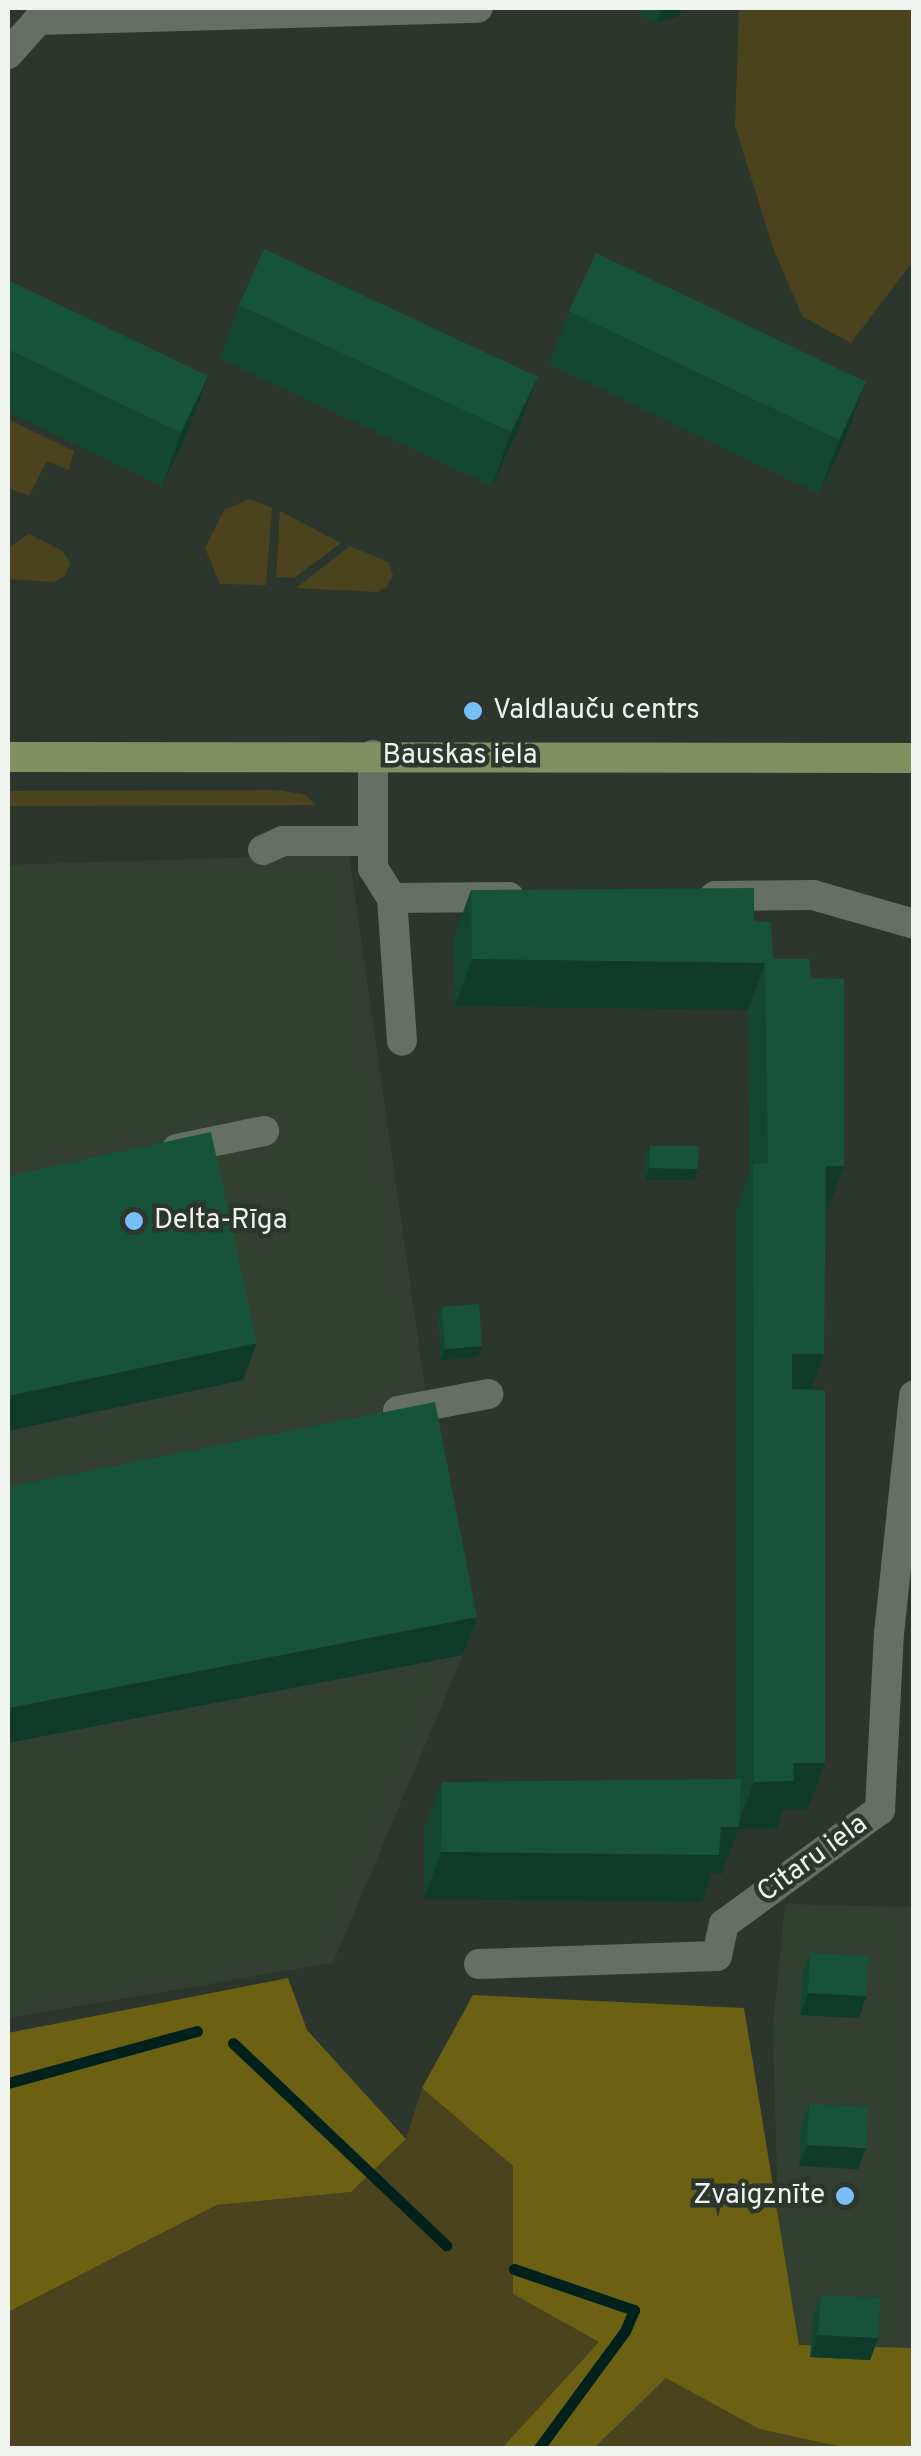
<!DOCTYPE html>
<meta charset="utf-8">
<style>
body{margin:0}
#map{position:relative;width:921px;height:2456px;overflow:hidden;background:#2d362c;font-family:Overpass,sans-serif}
div>[style]{position:absolute}
.built>*{inset:0;background:#334031}
.green>*{inset:0;background:#4a431d}
.forest>*{inset:0;background:#6c6012}
.stream>*{height:11px;margin:-5.5px;padding:0 5.5px;transform-origin:5.5px;border-radius:5.5px;background:#02211d}
.minor>*{height:30px;margin:-15px;padding:0 15px;transform-origin:15px;border-radius:15px;background:#656f64}
.major>*{height:30px;margin:-15px;padding:0 15px;transform-origin:15px;border-radius:15px;background:#819060}
.wall>*{inset:0;background:#144732}
.shaded-wall>*{inset:0;background:#103a29}
.building>*{inset:0;background:#17533a}
.dots>*{width:28px;height:28px;translate:-50% -50%;box-sizing:border-box;border:5px solid #2d362c;border-radius:50%}
span{translate:-50% -50%;white-space:nowrap;text-align:center;line-height:1.15;-webkit-text-stroke:9px #2d362c;paint-order:stroke}
.poi-label{font-size:28px;color:#eff4ee}
.left{translate:0 -50%;text-align:left}
.right{translate:-100% -50%;text-align:right}
.street-label{font-size:28px;color:#eff4ee}
.frame{position:absolute;inset:0;border:10px solid #eff4ee;pointer-events:none}
</style>
<div id="map">
<div class="built">
<i style="clip-path:polygon(349px 854px,463px 1655px,333px 1963px,8px 2018px,8px 865px)"></i>
<i style="clip-path:polygon(785px 1904px,913px 1907px,913px 2383px,782px 2366px,773px 2027px)"></i>
</div>
<div class="green">
<i style="clip-path:polygon(739px 8px,913px 8px,913px 261px,851px 343px,803px 317px,774px 251px,735px 126px)"></i>
<i style="clip-path:polygon(8px 419px,74px 451px,69px 470px,47px 461px,29px 496px,8px 488px)"></i>
<i style="clip-path:polygon(249px 499px,272px 508px,266px 585px,220px 584px,205px 548px,224px 510px)"></i>
<i style="clip-path:polygon(280px 511px,341px 543px,294px 578px,276px 577px)"></i>
<i style="clip-path:polygon(29px 534px,63px 551px,70px 563px,65px 576px,53px 582px,8px 579px,8px 548px)"></i>
<i style="clip-path:polygon(350px 546px,388px 562px,393px 575px,387px 587px,377px 592px,296px 588px)"></i>
<i style="clip-path:polygon(278px 790px,306px 795px,316px 805px,8px 806px,8px 791px)"></i>
<i style="clip-path:polygon(422px 2088px,514px 2166px,513px 2294px,600px 2342px,502px 2448px,8px 2448px,8px 2312px,218px 2205px,351px 2192px,406px 2139px)"></i>
<i style="clip-path:polygon(666px 2378px,759px 2429px,847px 2448px,594px 2448px)"></i>
</div>
<div class="forest">
<i style="clip-path:polygon(288px 1978px,307px 2030px,406px 2139px,351px 2192px,217px 2205px,8px 2312px,8px 2033px)"></i>
<i style="clip-path:polygon(473px 1995px,744px 2008px,799px 2345px,913px 2348px,913px 2448px,847px 2448px,759px 2429px,666px 2378px,594px 2448px,502px 2448px,599px 2342px,513px 2294px,513px 2166px,422px 2088px)"></i>
</div>
<div class="stream">
<i style="left:233px;top:2043px;width:294px;rotate:43.5deg"></i>
<i style="left:8px;top:2083px;width:196px;rotate:-15.4deg"></i>
<i style="left:514px;top:2269px;width:127px;rotate:18.9deg"></i>
<i style="left:634px;top:2310px;width:23px;rotate:113deg"></i>
<i style="left:625px;top:2331px;width:145px;rotate:126.3deg"></i>
</div>
<div class="minor">
<i style="left:38px;top:20px;width:440px;rotate:-1.6deg"></i>
<i style="left:8px;top:54px;width:62px;rotate:-48.3deg"></i>
<i style="left:373px;top:755px;width:113px;rotate:90deg"></i>
<i style="left:373px;top:868px;width:36px;rotate:58deg"></i>
<i style="left:392px;top:898px;width:143px;rotate:86deg"></i>
<i style="left:263px;top:850px;width:22px;rotate:-24deg"></i>
<i style="left:283px;top:841px;width:90px"></i>
<i style="left:715px;top:896px;width:98px;rotate:-0.6deg"></i>
<i style="left:813px;top:895px;width:105px;rotate:16deg"></i>
<i style="left:392px;top:898px;width:117px;rotate:-0.5deg"></i>
<i style="left:177px;top:1149px;width:89px;rotate:-11.7deg"></i>
<i style="left:398px;top:1411px;width:92px;rotate:-10.7deg"></i>
<i style="left:479px;top:1964px;width:238px;rotate:-1.9deg"></i>
<i style="left:717px;top:1956px;width:33px;rotate:-78deg"></i>
<i style="left:724px;top:1924px;width:193px;rotate:-36.2deg"></i>
<i style="left:880px;top:1810px;width:176px;rotate:-87.1deg"></i>
<i style="left:889px;top:1634px;width:240px;rotate:-84deg"></i>
</div>
<div class="major">
<i style="left:8px;top:757px;width:906px;rotate:0.06deg"></i>
</div>
<div class="wall">
<i style="clip-path:polygon(640px 8px,683px 8px,679px 16px,656px 23px,642px 16px)"></i>
<i style="clip-path:polygon(8px 280px,189px 429px,162px 486px,8px 412px)"></i>
<i style="clip-path:polygon(239px 305px,518px 430px,492px 486px,220px 359px)"></i>
<i style="clip-path:polygon(569px 311px,866px 382px,846px 436px,819px 494px,549px 364px)"></i>
<i style="clip-path:polygon(471px 890px,754px 921px,773px 959px,811px 978px,844px 1166px,826px 1213px,811px 1390px,807px 1810px,783px 1810px,777px 1828px,738px 1829px,722px 1874px,712px 1874px,702px 1902px,424px 1899px,424px 1829px,442px 1782px,736px 1780px,736px 1211px,750px 1171px,748px 1010px,455px 1006px,454px 937px)"></i>
<i style="clip-path:polygon(650px 1146px,694px 1180px,645px 1180px,645px 1157px)"></i>
<i style="clip-path:polygon(442px 1307px,478px 1357px,441px 1360px,438px 1318px)"></i>
<i style="clip-path:polygon(810px 1953px,866px 1996px,859px 2018px,800px 2015px,802px 1974px)"></i>
<i style="clip-path:polygon(809px 2104px,858px 2169px,799px 2166px,801px 2126px)"></i>
<i style="clip-path:polygon(821px 2295px,878px 2338px,870px 2360px,810px 2357px,813px 2316px)"></i>
</div>
<div class="shaded-wall">
<i style="clip-path:polygon(662px 8px,683px 8px,679px 16px,656px 23px)"></i>
<i style="clip-path:polygon(208px 376px,189px 429px,162px 486px,181px 433px)"></i>
<i style="clip-path:polygon(538px 377px,518px 430px,492px 486px,511px 432px)"></i>
<i style="clip-path:polygon(866px 382px,846px 436px,819px 494px,839px 440px)"></i>
<i style="clip-path:polygon(472px 959px,765px 963px,748px 1010px,455px 1006px)"></i>
<i style="clip-path:polygon(826px 1166px,844px 1166px,826px 1213px,809px 1213px)"></i>
<i style="clip-path:polygon(649px 1168px,698px 1169px,694px 1180px,645px 1180px)"></i>
<i style="clip-path:polygon(257px 1343px,243px 1380px,8px 1431px,8px 1396px)"></i>
<i style="clip-path:polygon(482px 1346px,478px 1357px,441px 1360px,445px 1349px)"></i>
<i style="clip-path:polygon(792px 1354px,824px 1354px,807px 1401px,774px 1401px)"></i>
<i style="clip-path:polygon(477px 1617px,463px 1655px,8px 1743px,8px 1708px)"></i>
<i style="clip-path:polygon(793px 1763px,825px 1763px,807px 1810px,783px 1810px,777px 1828px,738px 1829px,722px 1874px,712px 1874px,702px 1902px,424px 1899px,441px 1852px,721px 1827px,737px 1827px,754px 1782px)"></i>
<i style="clip-path:polygon(808px 1993px,866px 1996px,859px 2018px,800px 2015px)"></i>
<i style="clip-path:polygon(807px 2145px,866px 2148px,858px 2169px,799px 2166px)"></i>
<i style="clip-path:polygon(818px 2335px,878px 2338px,870px 2360px,810px 2357px)"></i>
</div>
<div class="building">
<i style="clip-path:polygon(264px 249px,538px 377px,511px 432px,239px 305px)"></i>
<i style="clip-path:polygon(596px 253px,866px 382px,839px 440px,569px 311px)"></i>
<i style="clip-path:polygon(8px 280px,208px 376px,181px 433px,8px 349px)"></i>
<i style="clip-path:polygon(754px 888px,754px 921px,771px 922px,773px 959px,810px 959px,811px 978px,844px 979px,844px 1166px,826px 1166px,824px 1354px,792px 1354px,792px 1389px,825px 1390px,825px 1763px,793px 1763px,794px 1781px,754px 1782px,753px 1164px,768px 1163px,765px 963px,472px 959px,471px 890px)"></i>
<i style="clip-path:polygon(211px 1132px,257px 1343px,8px 1396px,8px 1176px)"></i>
<i style="clip-path:polygon(650px 1146px,699px 1146px,698px 1169px,649px 1168px)"></i>
<i style="clip-path:polygon(479px 1304px,482px 1346px,445px 1349px,442px 1307px)"></i>
<i style="clip-path:polygon(435px 1402px,477px 1617px,8px 1708px,8px 1487px)"></i>
<i style="clip-path:polygon(741px 1779px,739px 1827px,721px 1827px,719px 1855px,441px 1852px,442px 1782px)"></i>
<i style="clip-path:polygon(810px 1953px,869px 1956px,866px 1996px,808px 1993px)"></i>
<i style="clip-path:polygon(809px 2104px,868px 2107px,866px 2148px,807px 2145px)"></i>
<i style="clip-path:polygon(821px 2295px,880px 2298px,878px 2338px,818px 2335px)"></i>
</div>
<div class="dots">
<i style="left:473px;top:711px;background:#78bff8"></i>
<i style="left:134px;top:1221px;background:#78bff8"></i>
<i style="left:845px;top:2196px;background:#78bff8"></i>
</div>
<div class="poi-label">
<span class="left" style="left:493px;top:711px">Valdlauču centrs</span>
<span class="left" style="left:154px;top:1221px">Delta-Rīga</span>
<span class="right" style="left:825px;top:2196px">Zvaigznīte</span>
</div>
<div class="street-label">
<span style="left:460px;top:756px">Bauskas iela</span>
<span style="left:813px;top:1859px;rotate:-36deg">Cītaru iela</span>
</div>
<div class="frame"></div>
</div>
